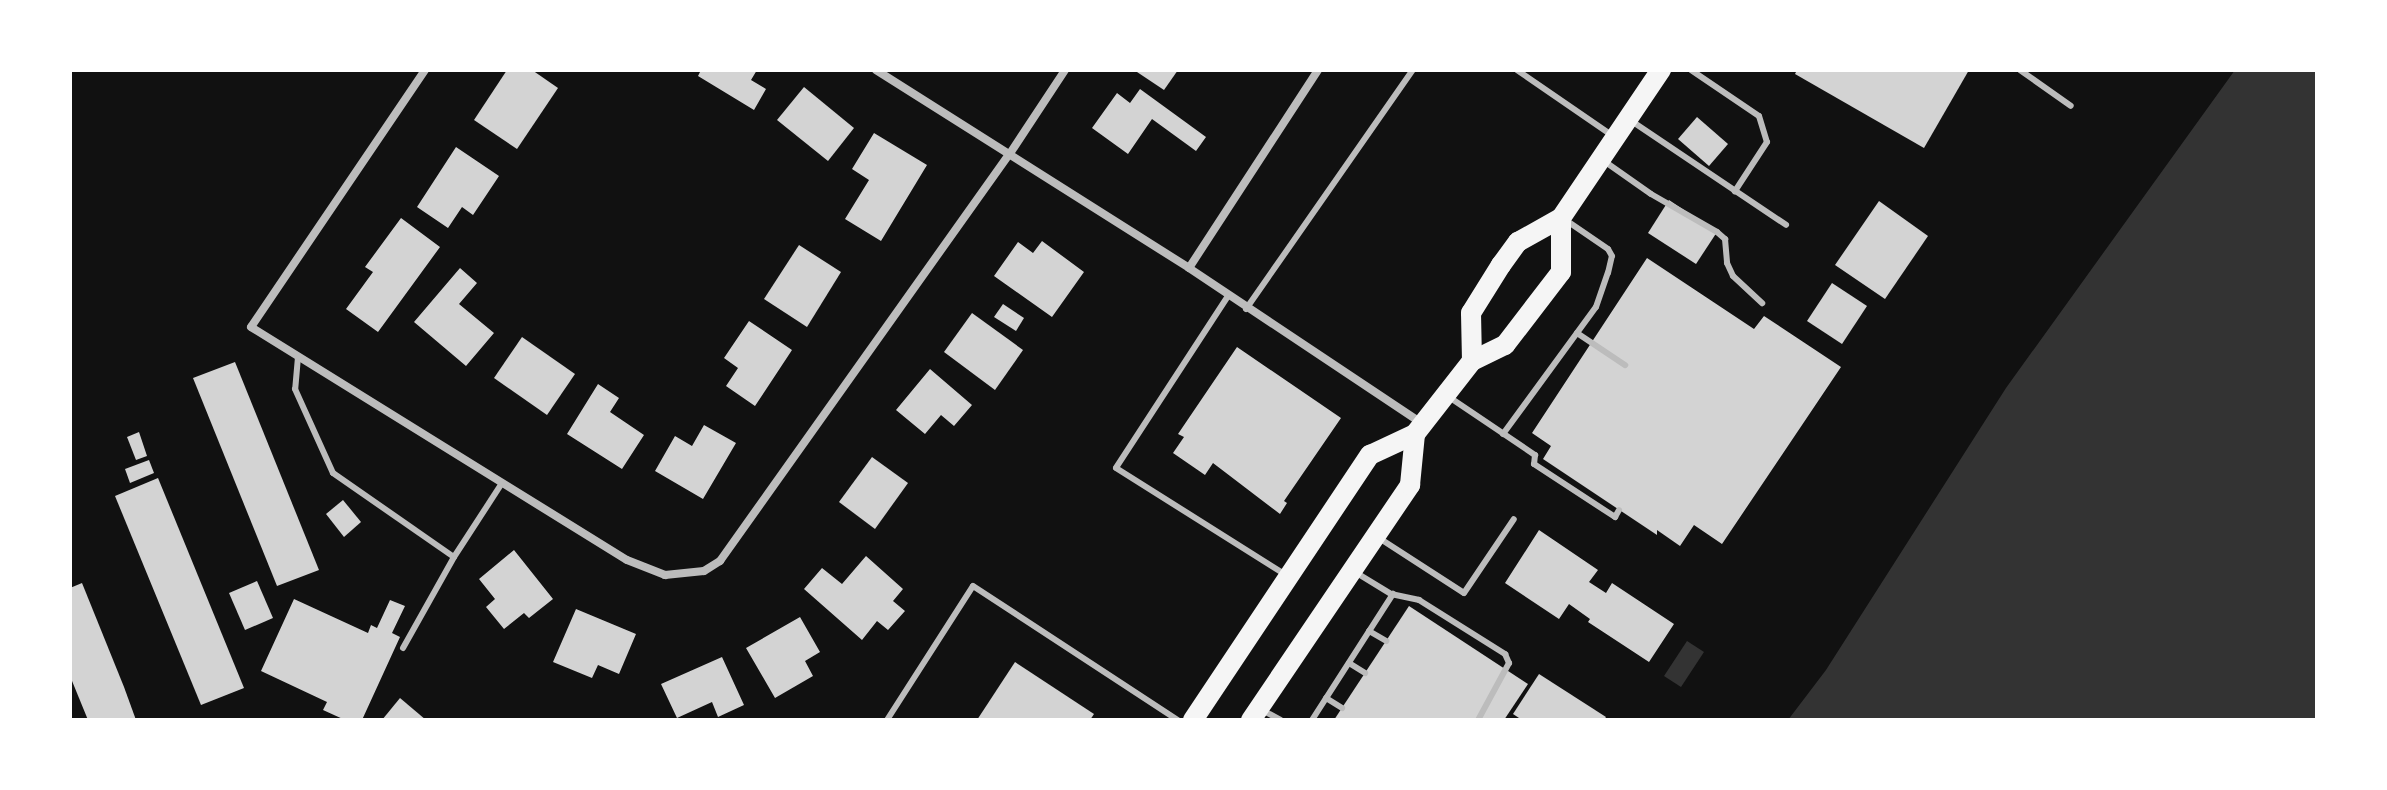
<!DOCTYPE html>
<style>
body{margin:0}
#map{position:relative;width:2387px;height:790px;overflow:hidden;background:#111;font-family:"Golos Text",sans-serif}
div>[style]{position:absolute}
.water>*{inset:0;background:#333}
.building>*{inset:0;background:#d3d3d3}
.service>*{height:6px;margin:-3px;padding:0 3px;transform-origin:3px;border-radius:3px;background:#bcbcbc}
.minor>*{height:8px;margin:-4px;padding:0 4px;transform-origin:4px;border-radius:4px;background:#bcbcbc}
.primary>*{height:20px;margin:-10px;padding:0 10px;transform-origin:10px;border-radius:10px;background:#f5f5f5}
span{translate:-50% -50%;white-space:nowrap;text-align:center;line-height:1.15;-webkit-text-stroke:7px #fff;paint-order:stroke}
.frame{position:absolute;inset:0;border:72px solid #fff;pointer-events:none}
</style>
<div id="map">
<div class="water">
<i style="clip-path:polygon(2235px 70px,2317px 70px,2317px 720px,1788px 720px,1826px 670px,2006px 388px)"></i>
<i style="clip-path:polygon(1687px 641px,1704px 652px,1681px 687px,1664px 676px)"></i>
</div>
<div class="building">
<i style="clip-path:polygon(507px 70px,532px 70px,558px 88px,517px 149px,474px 120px)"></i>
<i style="clip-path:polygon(701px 70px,757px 70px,751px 80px,766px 89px,754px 110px,698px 76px)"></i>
<i style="clip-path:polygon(1134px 70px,1178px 70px,1164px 90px)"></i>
<i style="clip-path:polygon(1797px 70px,1969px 70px,1924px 148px,1795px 74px)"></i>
<i style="clip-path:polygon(804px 87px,854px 128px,828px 161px,777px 120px)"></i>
<i style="clip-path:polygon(1140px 89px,1206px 137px,1196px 151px,1152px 119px,1128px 154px,1092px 128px,1117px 93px,1130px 103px)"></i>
<i style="clip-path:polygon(1697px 117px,1728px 144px,1709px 166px,1678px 139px)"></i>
<i style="clip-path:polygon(874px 133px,927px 165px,881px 241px,845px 219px,869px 180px,852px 169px)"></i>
<i style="clip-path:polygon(456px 147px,499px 176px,473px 215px,462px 207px,448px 228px,417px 207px)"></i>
<i style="clip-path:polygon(1669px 200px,1717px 232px,1696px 264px,1648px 233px)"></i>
<i style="clip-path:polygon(1879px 201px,1928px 236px,1885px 299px,1835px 265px)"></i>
<i style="clip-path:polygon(401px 218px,440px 247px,378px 332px,346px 309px,373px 272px,365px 267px)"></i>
<i style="clip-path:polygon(1042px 241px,1084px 272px,1052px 317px,994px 276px,1018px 242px,1033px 253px)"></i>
<i style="clip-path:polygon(799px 245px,841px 272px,807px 327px,764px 299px)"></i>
<i style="clip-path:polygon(1647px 258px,1754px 329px,1764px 316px,1841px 367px,1722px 544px,1694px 525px,1680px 546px,1657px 530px,1657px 535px,1543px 459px,1551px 446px,1532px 433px)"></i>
<i style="clip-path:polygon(460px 268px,477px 283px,459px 304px,494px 333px,466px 366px,414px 322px)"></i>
<i style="clip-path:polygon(1832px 283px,1867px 306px,1842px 344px,1807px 321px)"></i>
<i style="clip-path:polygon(1003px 304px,1024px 318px,1016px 331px,994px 317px)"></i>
<i style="clip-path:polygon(972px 313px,1023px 350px,995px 390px,944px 352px)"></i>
<i style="clip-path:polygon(749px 321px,792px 350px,755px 406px,726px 386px,738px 368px,724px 358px)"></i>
<i style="clip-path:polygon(522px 337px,575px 374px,547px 415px,494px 378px)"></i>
<i style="clip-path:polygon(1237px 347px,1341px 418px,1284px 501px,1287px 503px,1280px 514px,1213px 463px,1205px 475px,1173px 453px,1184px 437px,1178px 434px)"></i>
<i style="clip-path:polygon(235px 362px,319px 570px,277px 586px,193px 378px)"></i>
<i style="clip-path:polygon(930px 369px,972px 405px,954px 426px,941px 415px,925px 434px,896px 410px)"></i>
<i style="clip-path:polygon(598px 384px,619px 398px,610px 412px,644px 435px,622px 469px,567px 434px)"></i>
<i style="clip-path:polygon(704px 425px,736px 443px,703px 499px,655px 471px,675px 436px,692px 446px)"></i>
<i style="clip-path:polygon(139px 432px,147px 456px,136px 460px,127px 437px)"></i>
<i style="clip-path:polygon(872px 457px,908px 483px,875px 529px,839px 502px)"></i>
<i style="clip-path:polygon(149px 460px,154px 473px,130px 483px,125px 469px)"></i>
<i style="clip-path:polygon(158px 478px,244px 688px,201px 705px,115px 496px)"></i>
<i style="clip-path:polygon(343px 500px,361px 522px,344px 537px,326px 514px)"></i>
<i style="clip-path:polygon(1539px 530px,1598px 570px,1589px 582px,1606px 593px,1612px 583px,1674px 624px,1649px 662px,1588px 622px,1590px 619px,1569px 604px,1559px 619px,1505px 583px)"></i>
<i style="clip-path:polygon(514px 550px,553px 599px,529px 618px,524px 613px,504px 629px,486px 607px,495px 599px,479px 579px)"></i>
<i style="clip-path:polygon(866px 556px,903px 589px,893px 601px,905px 611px,888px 630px,877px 621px,862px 640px,804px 589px,822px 568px,842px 584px)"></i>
<i style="clip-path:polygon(257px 581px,273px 618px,245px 630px,229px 593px)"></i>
<i style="clip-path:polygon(82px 583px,124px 687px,136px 720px,88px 720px,70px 676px,70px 588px)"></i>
<i style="clip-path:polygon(294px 599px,368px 633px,371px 625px,377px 628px,390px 600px,405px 606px,392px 633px,400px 637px,362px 720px,345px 720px,323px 710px,327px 702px,261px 671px)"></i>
<i style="clip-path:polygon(1409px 606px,1528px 684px,1504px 720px,1334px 720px)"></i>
<i style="clip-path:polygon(576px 609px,636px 634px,619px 674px,598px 665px,592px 678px,553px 662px)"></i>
<i style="clip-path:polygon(800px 617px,820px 652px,805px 661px,813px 676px,775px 698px,746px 648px)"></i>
<i style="clip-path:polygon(722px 657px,744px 705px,718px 717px,712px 702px,677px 718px,661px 684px)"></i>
<i style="clip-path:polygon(1015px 662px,1094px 714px,1090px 720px,977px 720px)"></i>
<i style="clip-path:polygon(1539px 674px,1606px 717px,1604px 720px,1522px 720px,1513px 714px)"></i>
<i style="clip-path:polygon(400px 698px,426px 720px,382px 720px)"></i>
</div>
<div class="service">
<i style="left:1517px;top:70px;width:116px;rotate:34.5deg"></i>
<i style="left:1691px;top:70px;width:82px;rotate:34.1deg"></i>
<i style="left:1759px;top:116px;width:27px;rotate:73deg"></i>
<i style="left:1767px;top:142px;width:59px;rotate:123.1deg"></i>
<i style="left:2020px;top:70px;width:62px;rotate:35.2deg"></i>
<i style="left:1630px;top:120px;width:188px;rotate:33.9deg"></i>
<i style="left:1604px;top:161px;width:57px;rotate:35.1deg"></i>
<i style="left:1651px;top:194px;width:76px;rotate:29.9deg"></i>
<i style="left:1717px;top:232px;width:11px;rotate:41deg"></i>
<i style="left:1725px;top:239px;width:24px;rotate:85deg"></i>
<i style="left:1727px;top:263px;width:14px;rotate:65deg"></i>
<i style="left:1733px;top:276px;width:40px;rotate:43deg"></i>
<i style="left:1228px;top:296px;width:205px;rotate:123.1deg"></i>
<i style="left:1116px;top:468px;width:199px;rotate:32.2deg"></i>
<i style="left:1246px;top:309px;width:292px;rotate:-55.1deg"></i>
<i style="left:1577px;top:333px;width:58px;rotate:33.7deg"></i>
<i style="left:298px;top:357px;width:32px;rotate:95deg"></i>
<i style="left:295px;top:389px;width:92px;rotate:65.7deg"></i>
<i style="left:333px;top:473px;width:147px;rotate:34.8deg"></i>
<i style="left:454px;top:557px;width:88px;rotate:-57deg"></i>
<i style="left:1449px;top:397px;width:104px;rotate:34deg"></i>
<i style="left:1535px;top:455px;width:9px;rotate:96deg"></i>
<i style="left:1534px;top:464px;width:97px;rotate:33.2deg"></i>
<i style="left:1615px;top:517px;width:8px;rotate:-60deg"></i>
<i style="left:1503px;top:434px;width:157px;rotate:-53.8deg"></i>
<i style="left:1596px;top:307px;width:36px;rotate:-71deg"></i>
<i style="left:1608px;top:273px;width:17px;rotate:-77deg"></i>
<i style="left:1612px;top:256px;width:8px;rotate:-120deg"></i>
<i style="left:1608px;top:249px;width:50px;rotate:-145.7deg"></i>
<i style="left:1379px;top:538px;width:101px;rotate:32.9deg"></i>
<i style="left:1464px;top:593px;width:89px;rotate:-56deg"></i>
<i style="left:1355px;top:572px;width:42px;rotate:31.4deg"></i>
<i style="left:1391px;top:594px;width:29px;rotate:12deg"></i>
<i style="left:1419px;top:600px;width:102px;rotate:32.1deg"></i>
<i style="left:1505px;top:654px;width:10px;rotate:66deg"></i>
<i style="left:1509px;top:663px;width:65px;rotate:118.5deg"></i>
<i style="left:1369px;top:631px;width:20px;rotate:30deg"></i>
<i style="left:403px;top:648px;width:104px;rotate:-60.7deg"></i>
<i style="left:1349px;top:663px;width:19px;rotate:32deg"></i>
<i style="left:1326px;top:698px;width:19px;rotate:32deg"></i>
<i style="left:1262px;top:710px;width:21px;rotate:28deg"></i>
<i style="left:887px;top:720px;width:159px;rotate:-57.3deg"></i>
<i style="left:973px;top:586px;width:245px;rotate:33.2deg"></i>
<i style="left:1312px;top:720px;width:150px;rotate:-57.3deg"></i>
</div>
<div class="minor">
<i style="left:425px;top:70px;width:310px;rotate:124.1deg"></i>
<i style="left:251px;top:327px;width:442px;rotate:31.8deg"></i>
<i style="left:627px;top:560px;width:41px;rotate:21.5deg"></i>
<i style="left:665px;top:575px;width:39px;rotate:-6deg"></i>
<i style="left:704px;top:571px;width:19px;rotate:-32deg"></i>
<i style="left:720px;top:561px;width:498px;rotate:-54.6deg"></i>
<i style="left:1009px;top:155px;width:102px;rotate:-56.6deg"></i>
<i style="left:876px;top:70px;width:370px;rotate:32.3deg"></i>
<i style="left:1189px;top:268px;width:281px;rotate:33.7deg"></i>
<i style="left:1189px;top:268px;width:236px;rotate:-56.9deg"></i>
</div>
<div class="primary">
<i style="left:1472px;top:361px;width:48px;rotate:-91.2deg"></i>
<i style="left:1471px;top:313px;width:57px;rotate:-58deg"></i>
<i style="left:1501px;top:265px;width:29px;rotate:-54deg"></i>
<i style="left:1518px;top:242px;width:49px;rotate:-29.2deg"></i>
<i style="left:1561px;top:218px;width:179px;rotate:-56deg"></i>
<i style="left:1193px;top:720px;width:319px;rotate:-56.3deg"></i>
<i style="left:1370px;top:455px;width:50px;rotate:-25deg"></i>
<i style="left:1415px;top:434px;width:93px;rotate:-52deg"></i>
<i style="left:1472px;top:361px;width:37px;rotate:-26deg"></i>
<i style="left:1505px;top:345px;width:92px;rotate:-52.5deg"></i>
<i style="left:1561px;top:272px;width:54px;rotate:-90deg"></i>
<i style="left:1251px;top:720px;width:284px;rotate:-55.9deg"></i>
<i style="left:1410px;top:485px;width:51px;rotate:-84.4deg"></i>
</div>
<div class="frame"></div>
</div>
